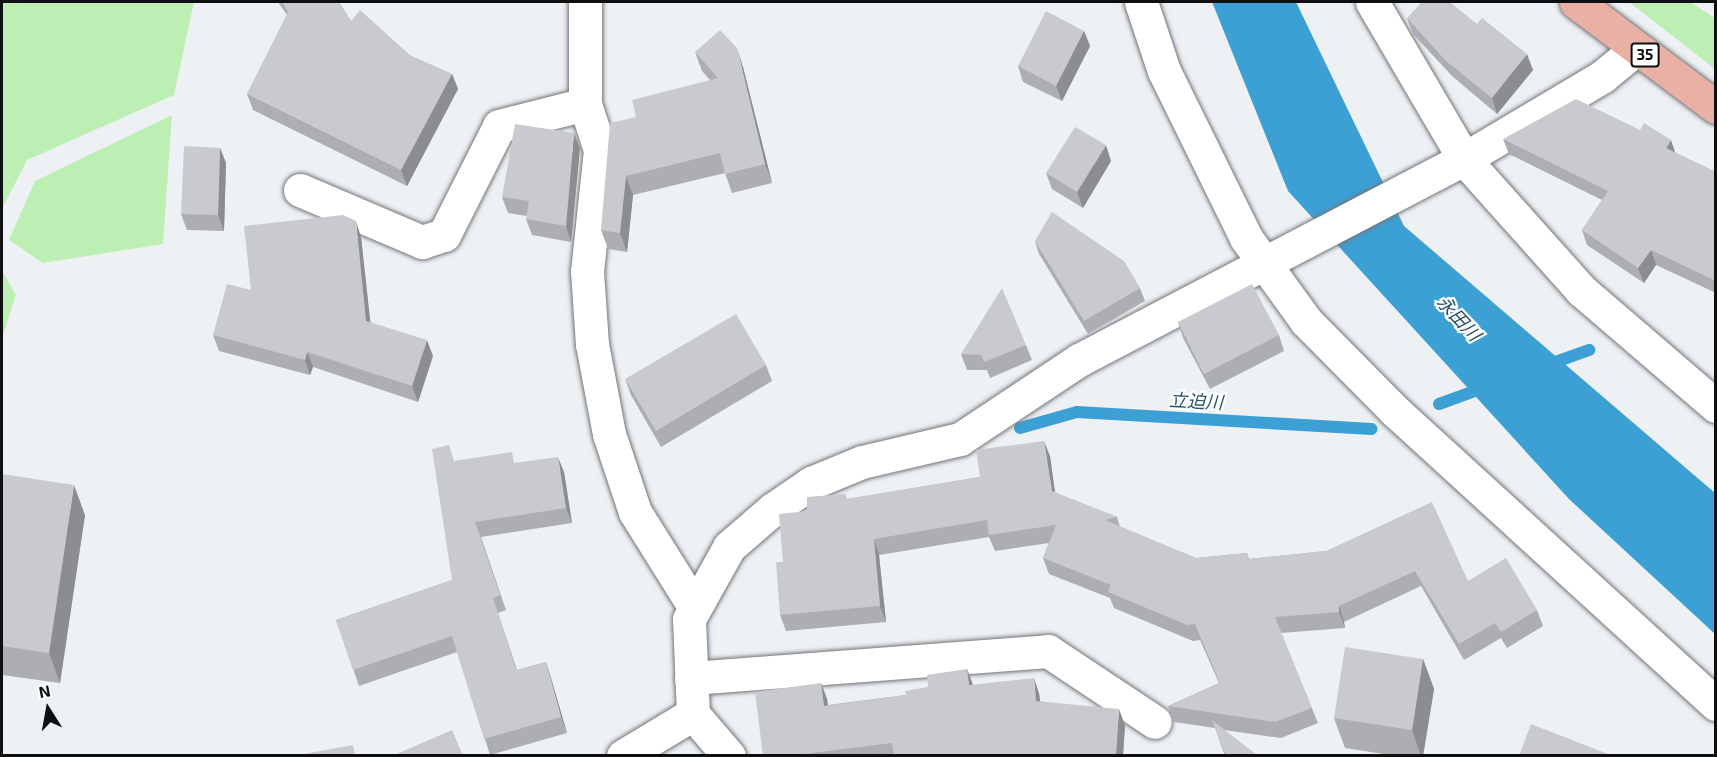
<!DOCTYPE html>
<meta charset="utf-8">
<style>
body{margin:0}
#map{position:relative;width:1717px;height:757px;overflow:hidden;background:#eef1f4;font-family:"Exo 2","Noto Sans JP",sans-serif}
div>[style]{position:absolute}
.green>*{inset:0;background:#bdeeb4}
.water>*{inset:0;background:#3ca0d5}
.stream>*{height:12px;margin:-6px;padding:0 6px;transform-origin:6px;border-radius:6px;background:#3ca0d5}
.roads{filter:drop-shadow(0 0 2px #737578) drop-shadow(0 0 2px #737578)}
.minor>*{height:33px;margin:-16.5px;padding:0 16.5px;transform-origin:16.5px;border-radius:16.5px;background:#fff}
.primary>*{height:33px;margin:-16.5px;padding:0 16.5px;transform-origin:16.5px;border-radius:16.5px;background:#e9b0a4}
.wall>*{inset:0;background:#acaeb1}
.shaded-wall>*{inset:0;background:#8c8d90}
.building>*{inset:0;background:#c8cace}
span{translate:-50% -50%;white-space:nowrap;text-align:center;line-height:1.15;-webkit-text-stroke:4.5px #fdfefe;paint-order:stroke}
.shield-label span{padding:2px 4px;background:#fdfefe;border:2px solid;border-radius:4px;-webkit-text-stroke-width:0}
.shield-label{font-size:15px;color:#0e0f10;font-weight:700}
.water-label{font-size:18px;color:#264f66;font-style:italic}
.frame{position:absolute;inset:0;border:3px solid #0e0f10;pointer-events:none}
.north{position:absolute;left:18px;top:679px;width:60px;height:60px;-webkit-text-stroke:4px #fdfefe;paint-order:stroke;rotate:349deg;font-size:16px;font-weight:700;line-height:24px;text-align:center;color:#0e0f10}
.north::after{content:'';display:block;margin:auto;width:21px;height:27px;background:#0e0f10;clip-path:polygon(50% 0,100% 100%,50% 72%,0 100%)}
</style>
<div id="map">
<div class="green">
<i style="clip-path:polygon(2px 2px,194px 2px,174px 95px,27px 160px,2px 209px)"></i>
<i style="clip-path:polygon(1629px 2px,1690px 2px,1715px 18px,1715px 69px)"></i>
<i style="clip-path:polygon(172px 115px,163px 244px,43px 263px,9px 240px,35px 181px)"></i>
<i style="clip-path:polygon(2px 271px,16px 295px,2px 338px)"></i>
</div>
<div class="water">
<i style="clip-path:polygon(1212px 2px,1296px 2px,1404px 226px,1715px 493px,1715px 634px,1569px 499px,1288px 191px)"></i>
</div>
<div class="stream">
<i style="left:1547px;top:365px;width:45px;rotate:-19.7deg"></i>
<i style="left:1439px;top:404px;width:50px;rotate:-19.9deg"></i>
<i style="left:1020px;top:428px;width:59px;rotate:-15.7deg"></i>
<i style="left:1077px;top:412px;width:295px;rotate:3.3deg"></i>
</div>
<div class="roads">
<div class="minor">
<i style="left:585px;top:2px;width:102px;rotate:90deg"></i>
<i style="left:585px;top:104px;width:48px;rotate:71.9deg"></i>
<i style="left:600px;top:150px;width:122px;rotate:96.1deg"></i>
<i style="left:587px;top:271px;width:73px;rotate:86.1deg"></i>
<i style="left:592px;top:344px;width:92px;rotate:79.3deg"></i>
<i style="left:609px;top:434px;width:82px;rotate:71.6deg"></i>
<i style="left:635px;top:512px;width:113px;rotate:58deg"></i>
<i style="left:1141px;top:2px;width:73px;rotate:71.6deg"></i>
<i style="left:1164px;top:71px;width:186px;rotate:63.8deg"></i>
<i style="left:1246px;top:238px;width:102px;rotate:54.1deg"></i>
<i style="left:1306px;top:321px;width:127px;rotate:45.3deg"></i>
<i style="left:1395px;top:411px;width:435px;rotate:42.4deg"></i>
<i style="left:1372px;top:2px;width:182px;rotate:59.6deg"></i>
<i style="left:1464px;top:159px;width:176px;rotate:48.2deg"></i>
<i style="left:1581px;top:290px;width:178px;rotate:40.7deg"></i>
<i style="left:300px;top:190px;width:133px;rotate:23.1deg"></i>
<i style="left:422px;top:242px;width:23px;rotate:-18deg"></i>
<i style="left:444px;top:235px;width:122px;rotate:-63.2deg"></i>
<i style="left:499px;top:126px;width:89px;rotate:-14.3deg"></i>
<i style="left:691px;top:678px;width:358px;rotate:-4.3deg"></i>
<i style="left:1048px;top:651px;width:128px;rotate:33.6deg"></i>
<i style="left:623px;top:756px;width:82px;rotate:-31deg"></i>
<i style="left:729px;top:756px;width:55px;rotate:-130.6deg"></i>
<i style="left:693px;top:714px;width:95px;rotate:-92.4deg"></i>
<i style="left:689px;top:619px;width:82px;rotate:-60.9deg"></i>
<i style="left:729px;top:547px;width:58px;rotate:-40.8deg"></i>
<i style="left:773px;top:509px;width:46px;rotate:-34.4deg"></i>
<i style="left:811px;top:483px;width:55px;rotate:-22.4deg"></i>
<i style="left:862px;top:462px;width:101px;rotate:-13.2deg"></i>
<i style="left:960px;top:439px;width:143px;rotate:-33.6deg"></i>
<i style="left:1079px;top:360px;width:434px;rotate:-27.6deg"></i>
<i style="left:1464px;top:159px;width:162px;rotate:-30.8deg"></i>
<i style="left:1603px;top:76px;width:43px;rotate:-39.3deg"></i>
</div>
<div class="primary">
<i style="left:1576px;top:2px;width:175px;rotate:36.9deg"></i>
</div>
</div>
<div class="wall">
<i style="clip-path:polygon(278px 2px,339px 2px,351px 21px,411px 56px,452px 74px,458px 89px,407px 186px,253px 110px,247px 94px,287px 15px)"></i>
<i style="clip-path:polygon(1407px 18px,1477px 24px,1533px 70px,1497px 114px,1452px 76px,1413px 34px)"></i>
<i style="clip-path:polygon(1084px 31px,1090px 46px,1062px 101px,1023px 82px,1018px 66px)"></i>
<i style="clip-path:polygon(695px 52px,743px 67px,772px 183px,732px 193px,725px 173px,633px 195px,627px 252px,608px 249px,601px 230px,636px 117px,710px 80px,702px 71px)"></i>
<i style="clip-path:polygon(1503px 139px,1675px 153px,1716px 172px,1716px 293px,1656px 265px,1644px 283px,1587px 245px,1582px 230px,1602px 200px,1509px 154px)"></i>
<i style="clip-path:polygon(220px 148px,226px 163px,224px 231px,187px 230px,181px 214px)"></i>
<i style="clip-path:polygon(580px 148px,571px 242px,532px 235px,526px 219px,527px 216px,508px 213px,502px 197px)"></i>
<i style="clip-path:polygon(1111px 161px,1083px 208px,1052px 189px,1046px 173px)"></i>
<i style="clip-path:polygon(361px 237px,370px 322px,433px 356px,418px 402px,313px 367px,310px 375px,219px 351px,213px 335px,251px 290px)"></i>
<i style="clip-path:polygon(1035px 241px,1140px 288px,1145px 301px,1088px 334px,1039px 254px)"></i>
<i style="clip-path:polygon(1178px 322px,1279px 335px,1284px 351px,1210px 389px,1183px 338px)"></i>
<i style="clip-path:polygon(1026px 345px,1032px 360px,990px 378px,987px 370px,967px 370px,961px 354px)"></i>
<i style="clip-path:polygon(766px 365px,772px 381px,661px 447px,631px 395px,625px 379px)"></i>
<i style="clip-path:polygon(1050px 456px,1055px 493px,1117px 517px,1120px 527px,1196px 558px,1247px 553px,1249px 559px,1326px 551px,1468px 581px,1537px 610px,1543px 626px,1507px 648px,1501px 638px,1464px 660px,1421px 586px,1344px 622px,1345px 628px,1281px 633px,1318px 723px,1281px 738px,1224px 730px,1258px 756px,1225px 756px,1215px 728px,1174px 722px,1168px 706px,1219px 683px,1200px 640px,1193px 641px,1114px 608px,1110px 598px,1049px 574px,1043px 558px,1049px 543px,995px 551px,989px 537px,879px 555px,886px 622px,786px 631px,780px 615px,783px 562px,807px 511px,845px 494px,847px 499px,980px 477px)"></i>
<i style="clip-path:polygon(454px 461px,516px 463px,564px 472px,572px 523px,481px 537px,506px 610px,498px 613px,517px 670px,546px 662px,551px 678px,567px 733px,490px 755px,457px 652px,359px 686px,336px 620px,452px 580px)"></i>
<i style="clip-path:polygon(2px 481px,85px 515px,60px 683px,2px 675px)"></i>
<i style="clip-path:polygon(1423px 659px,1434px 689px,1423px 756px,1396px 756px,1345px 748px,1334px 718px)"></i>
<i style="clip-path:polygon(967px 669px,973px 685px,1039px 693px,1040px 701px,1125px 725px,1123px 756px,763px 756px,821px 683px,827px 699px,828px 705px,906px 695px,928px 687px)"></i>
</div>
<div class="shaded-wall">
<i style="clip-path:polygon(1084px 31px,1090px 46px,1062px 101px,1056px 86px)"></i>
<i style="clip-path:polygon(737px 48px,743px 67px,772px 183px,765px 164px)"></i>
<i style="clip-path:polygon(1527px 54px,1533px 70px,1497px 114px,1492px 98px)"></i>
<i style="clip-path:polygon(452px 74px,458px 89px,407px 186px,401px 170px)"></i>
<i style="clip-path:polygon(574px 133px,580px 148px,571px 242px,566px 226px)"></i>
<i style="clip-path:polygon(1671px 140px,1676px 155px,1666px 148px)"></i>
<i style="clip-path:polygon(1106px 145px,1111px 161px,1083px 208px,1077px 192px)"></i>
<i style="clip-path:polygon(220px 148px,226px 163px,224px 231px,218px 215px)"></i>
<i style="clip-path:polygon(626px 176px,633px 195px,627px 252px,620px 233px)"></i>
<i style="clip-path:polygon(356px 221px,361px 237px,372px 337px,366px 321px)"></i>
<i style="clip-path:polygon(1651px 250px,1656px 265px,1644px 283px,1638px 268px)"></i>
<i style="clip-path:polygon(427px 340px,433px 356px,418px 402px,412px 386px)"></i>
<i style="clip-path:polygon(307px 352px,313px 367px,310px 375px,305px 360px)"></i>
<i style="clip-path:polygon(1044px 441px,1050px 456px,1057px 507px,1052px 491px)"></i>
<i style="clip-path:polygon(558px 457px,564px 472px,572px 523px,566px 508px)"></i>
<i style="clip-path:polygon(74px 485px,85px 515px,60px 683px,49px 653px)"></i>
<i style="clip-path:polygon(874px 539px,879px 555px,886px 622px,880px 606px)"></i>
<i style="clip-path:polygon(1339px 606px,1344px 622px,1345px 628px,1339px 612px)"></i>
<i style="clip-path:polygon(1423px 659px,1434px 689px,1423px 756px,1421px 756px,1412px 730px)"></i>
<i style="clip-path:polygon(546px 662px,551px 678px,567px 733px,561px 717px)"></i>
<i style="clip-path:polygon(967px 669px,973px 685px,969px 685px)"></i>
<i style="clip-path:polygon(1034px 678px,1039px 693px,1042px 716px,1036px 701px)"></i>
<i style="clip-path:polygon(821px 683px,827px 699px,830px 722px,824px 706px)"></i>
<i style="clip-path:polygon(1119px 709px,1125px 725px,1123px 756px,1116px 756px)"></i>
</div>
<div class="building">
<i style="clip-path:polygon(282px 2px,339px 2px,351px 21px,360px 10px,411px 56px,452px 74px,401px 170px,247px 94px,288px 12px)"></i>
<i style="clip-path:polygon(1422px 2px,1450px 2px,1477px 24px,1482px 18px,1527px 54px,1492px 98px,1446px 61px,1407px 18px)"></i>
<i style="clip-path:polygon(1046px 11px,1084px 31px,1056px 86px,1018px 66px)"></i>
<i style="clip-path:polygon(720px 30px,737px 48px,765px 164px,725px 174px,720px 153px,626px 176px,620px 233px,601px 230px,610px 123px,636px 117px,632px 100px,718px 78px,695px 52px)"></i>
<i style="clip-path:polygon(1576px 99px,1640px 130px,1644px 123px,1671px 140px,1666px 148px,1716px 172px,1716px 281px,1651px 250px,1638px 268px,1582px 230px,1608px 191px,1503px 139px)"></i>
<i style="clip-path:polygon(515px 124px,574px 133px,566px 226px,526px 219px,529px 201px,502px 197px)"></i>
<i style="clip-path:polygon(1075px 127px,1106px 145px,1077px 192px,1046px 173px)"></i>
<i style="clip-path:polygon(184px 146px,220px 148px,218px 215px,181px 214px)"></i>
<i style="clip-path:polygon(1052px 212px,1124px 261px,1140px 288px,1084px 321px,1035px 241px)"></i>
<i style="clip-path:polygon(343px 215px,356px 221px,366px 321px,427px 340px,412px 386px,307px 352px,305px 360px,213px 335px,227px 284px,251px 290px,244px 226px)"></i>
<i style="clip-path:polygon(1252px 284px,1279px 335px,1204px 374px,1178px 322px)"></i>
<i style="clip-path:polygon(1002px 288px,1026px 345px,984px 362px,981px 355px,961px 354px)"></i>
<i style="clip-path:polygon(736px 314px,766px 365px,656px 431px,625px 379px)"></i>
<i style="clip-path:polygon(1044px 441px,1052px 491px,1117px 517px,1105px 520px,1196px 558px,1247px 553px,1248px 559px,1326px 551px,1432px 502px,1468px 581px,1506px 558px,1537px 610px,1501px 632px,1495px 623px,1459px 644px,1415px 571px,1339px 606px,1339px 612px,1275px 617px,1312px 708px,1275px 722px,1168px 706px,1220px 683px,1195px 624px,1187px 625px,1108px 592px,1111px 585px,1043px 558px,1056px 525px,989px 535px,987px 520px,874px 539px,880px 606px,780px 615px,776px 562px,783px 562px,779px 514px,807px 511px,807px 497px,845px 494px,846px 499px,980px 477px,976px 450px)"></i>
<i style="clip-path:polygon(449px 445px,454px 461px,512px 452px,514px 463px,558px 457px,566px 508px,475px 522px,500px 595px,493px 598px,516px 670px,546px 662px,561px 717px,484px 739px,452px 636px,353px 670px,336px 620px,452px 580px,432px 449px)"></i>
<i style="clip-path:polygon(2px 474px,74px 485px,49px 653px,2px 646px)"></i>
<i style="clip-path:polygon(1345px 647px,1423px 659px,1412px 730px,1334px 718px)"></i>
<i style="clip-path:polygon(967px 669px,969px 685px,1034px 678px,1036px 701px,1119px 709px,1116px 756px,894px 756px,892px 743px,788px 756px,763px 756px,755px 692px,821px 683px,824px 706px,906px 695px,905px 691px,928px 687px,927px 675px)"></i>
<i style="clip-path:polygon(1212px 720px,1258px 756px,1226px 756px)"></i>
<i style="clip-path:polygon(1531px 724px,1613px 756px,1519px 756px)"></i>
<i style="clip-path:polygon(452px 730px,463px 756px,392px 756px)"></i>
<i style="clip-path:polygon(353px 745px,355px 756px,293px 756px)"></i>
</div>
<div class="shield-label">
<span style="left:1645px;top:55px">35</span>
</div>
<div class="water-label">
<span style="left:1459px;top:318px;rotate:47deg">永田川</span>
<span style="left:1196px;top:401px;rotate:3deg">立迫川</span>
</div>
<div class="frame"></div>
<div class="north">N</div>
</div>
